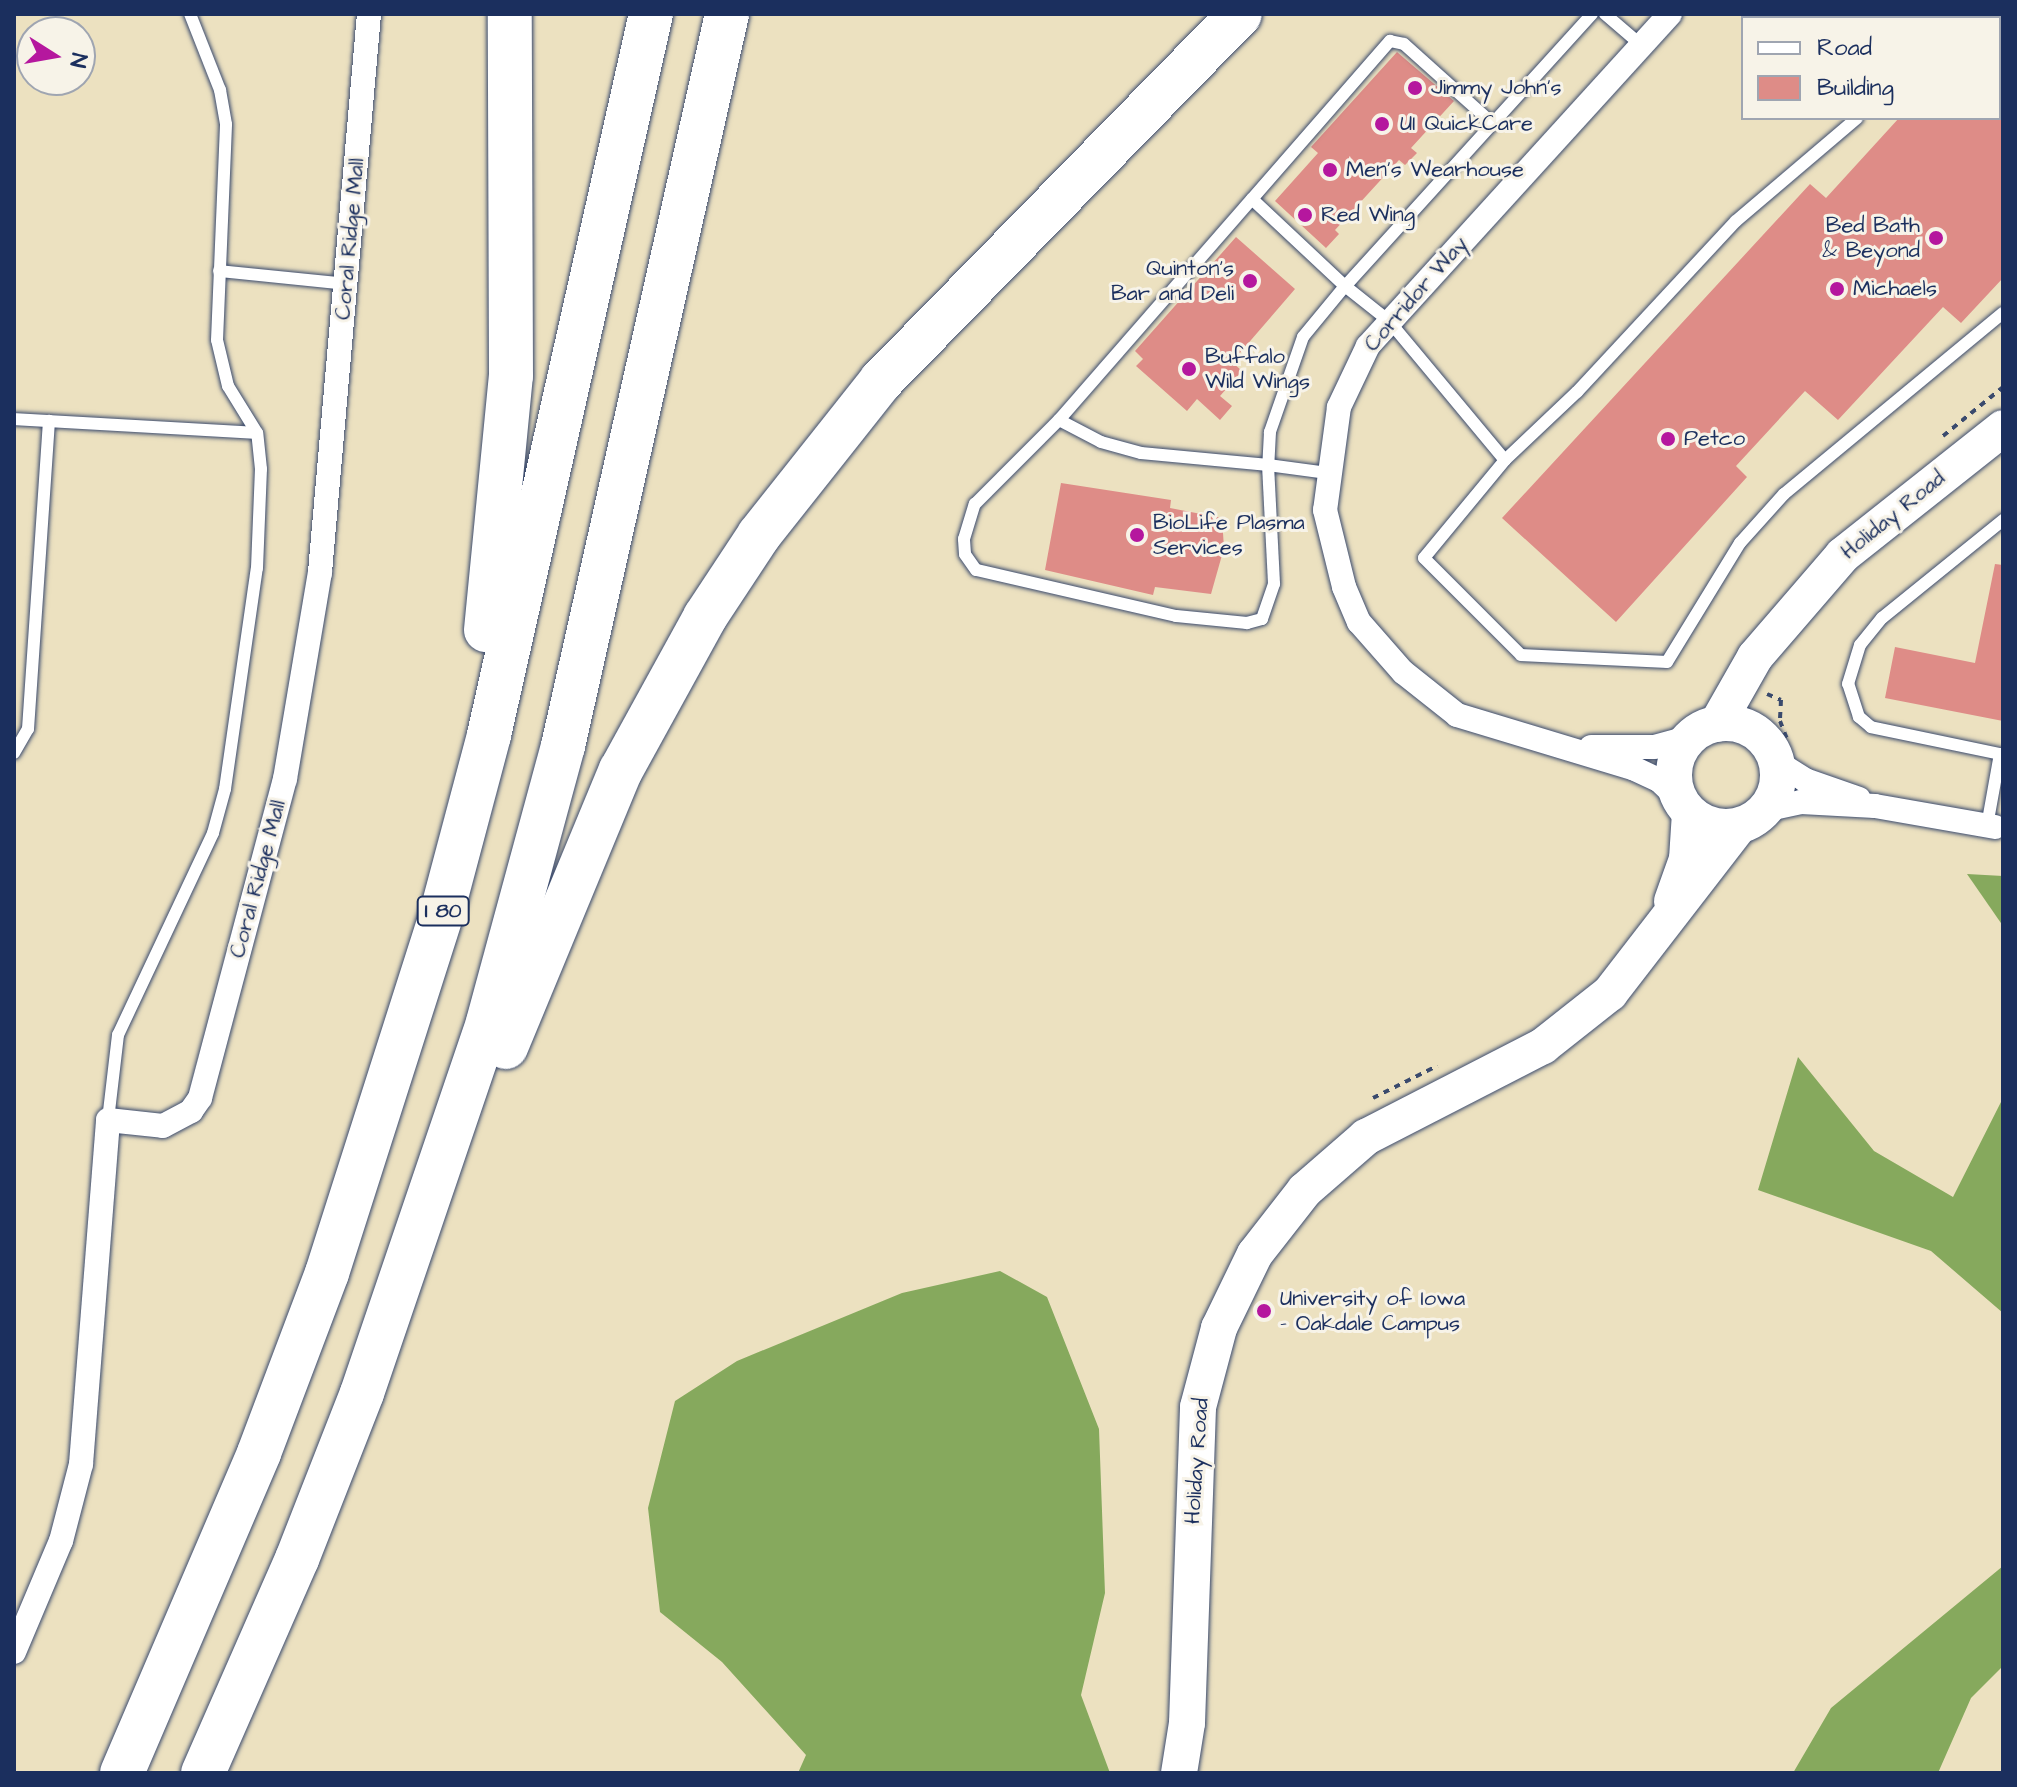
<!DOCTYPE html>
<style>
body{margin:0}
#map{position:relative;width:2017px;height:1787px;overflow:hidden;background:#ece1c0;font-family:"Architects Daughter",sans-serif}
div>[style]{position:absolute}
.forest>*{inset:0;background:#86a95d}
.building>*{inset:0;background:#de8c87}
.path>*{height:4px;margin-top:-2px;transform-origin:0;background:repeating-linear-gradient(90deg,#3a4a6d 0 6px,transparent 0 12px)}
.roads{filter:drop-shadow(0 0 2px #3a4a6d) drop-shadow(0 0 2px #3a4a6d)}
.lane>*{height:12px;margin:-6px;padding:0 6px;transform-origin:6px;border-radius:6px;background:#fff}
.street>*{height:24px;margin:-12px;padding:0 12px;transform-origin:12px;border-radius:12px;background:#fff}
.secondary>*{height:36px;margin:-18px;padding:0 18px;transform-origin:18px;border-radius:18px;background:#fff}
.secondary>.ring{margin:-18px;padding:0;box-sizing:content-box;background:none;border:36px solid #fff;border-radius:50%}
.highway>*{height:44px;margin:-22px;padding:0 22px;transform-origin:22px;border-radius:22px;background:#fff}
.dots>*{width:22px;height:22px;translate:-50% -50%;box-sizing:border-box;border:4px solid #f7f3e8;border-radius:50%}
span{translate:-50% -50%;white-space:nowrap;text-align:center;line-height:1.15;-webkit-text-stroke:6px #f7f3e8;paint-order:stroke}
.shield-label span{padding:2px 6px;background:#f7f3e8;border:2px solid;border-radius:6px;-webkit-text-stroke-width:0}
.shield-label{font-size:20px;color:#1b2f5e;font-weight:700}
.poi-label{font-size:22px;color:#1b2f5e}
.left{translate:0 -50%;text-align:left}
.right{translate:-100% -50%;text-align:right}
.street-label{font-size:22px;color:#1b2f5e}
.frame{position:absolute;inset:0;border:16px solid #1b2f5e;pointer-events:none}
.legend{position:absolute;left:1741px;top:16px;width:260px;height:104px;box-sizing:border-box;background:#f7f3e8;border:2px solid #9fa5b1;margin:0;padding:10px 14px;list-style:none;font-size:24px;color:#1b2f5e}
.legend li{display:flex;align-items:center;gap:16px;height:40px}
.legend b{width:40px;border:2px solid #9fa5b1}
.north{position:absolute;left:16px;top:16px;width:80px;height:80px;box-sizing:border-box;background:#f7f3e8;border:2px solid #9fa5b1;border-radius:50%;rotate:101deg;font-size:22px;font-weight:700;line-height:32px;text-align:center;color:#1b2f5e}
.north::after{content:'';display:block;margin:auto;width:28px;height:36px;background:#b5179e;clip-path:polygon(50% 0,100% 100%,50% 72%,0 100%)}
</style>
<div id="map">
<div class="forest">
<i style="clip-path:polygon(1967px 874px,2003px 876px,2003px 926px)"></i>
<i style="clip-path:polygon(1798px 1057px,1874px 1151px,1953px 1197px,2003px 1098px,2003px 1313px,1931px 1251px,1758px 1190px)"></i>
<i style="clip-path:polygon(1000px 1271px,1047px 1297px,1099px 1429px,1105px 1593px,1081px 1695px,1110px 1773px,798px 1773px,806px 1755px,722px 1662px,660px 1612px,648px 1508px,675px 1401px,737px 1361px,902px 1293px)"></i>
<i style="clip-path:polygon(2003px 1566px,2003px 1666px,1971px 1698px,1938px 1773px,1793px 1773px,1831px 1708px)"></i>
</div>
<div class="building">
<i style="clip-path:polygon(1397px 52px,1454px 101px,1411px 148px,1417px 153px,1405px 165px,1399px 160px,1335px 230px,1339px 234px,1326px 248px,1275px 201px,1318px 153px,1311px 147px)"></i>
<i style="clip-path:polygon(1899px 118px,2003px 118px,2003px 278px,1961px 323px,1943px 307px,1838px 420px,1805px 391px,1736px 466px,1747px 477px,1616px 622px,1502px 518px,1810px 184px,1826px 198px)"></i>
<i style="clip-path:polygon(1236px 237px,1295px 289px,1232px 362px,1242px 371px,1220px 396px,1232px 406px,1220px 420px,1197px 399px,1187px 411px,1136px 366px,1143px 359px,1135px 351px)"></i>
<i style="clip-path:polygon(1061px 483px,1171px 500px,1170px 508px,1222px 518px,1224px 548px,1211px 594px,1155px 587px,1153px 595px,1045px 570px)"></i>
<i style="clip-path:polygon(1995px 564px,2003px 565px,2003px 721px,1885px 698px,1895px 647px,1975px 663px)"></i>
</div>
<div class="path">
<i style="left:1943px;top:436px;width:77px;rotate:-39.2deg"></i>
<i style="left:1767px;top:694px;width:15px;rotate:23deg"></i>
<i style="left:1781px;top:700px;width:21px;rotate:93deg"></i>
<i style="left:1780px;top:721px;width:22px;rotate:69deg"></i>
<i style="left:1373px;top:1098px;width:72px;rotate:-26.6deg"></i>
</div>
<div class="roads">
<div class="lane">
<i style="left:1592px;top:14px;width:367px;rotate:132.2deg"></i>
<i style="left:1345px;top:286px;width:56px;rotate:38.5deg"></i>
<i style="left:1389px;top:321px;width:181px;rotate:50.2deg"></i>
<i style="left:1505px;top:460px;width:99px;rotate:-43.4deg"></i>
<i style="left:1577px;top:392px;width:233px;rotate:-47.1deg"></i>
<i style="left:1736px;top:221px;width:159px;rotate:-40.4deg"></i>
<i style="left:1605px;top:14px;width:48px;rotate:40.7deg"></i>
<i style="left:1981px;top:18px;width:6px;rotate:-39deg"></i>
<i style="left:1252px;top:199px;width:210px;rotate:-48.9deg"></i>
<i style="left:1390px;top:41px;width:14px;rotate:12deg"></i>
<i style="left:1404px;top:44px;width:117px;rotate:41.9deg"></i>
<i style="left:219px;top:271px;width:128px;rotate:5.8deg"></i>
<i style="left:14px;top:419px;width:243px;rotate:3.3deg"></i>
<i style="left:1059px;top:420px;width:47px;rotate:27.6deg"></i>
<i style="left:1101px;top:442px;width:41px;rotate:15.4deg"></i>
<i style="left:1141px;top:453px;width:128px;rotate:5.4deg"></i>
<i style="left:1268px;top:465px;width:119px;rotate:87.1deg"></i>
<i style="left:1274px;top:584px;width:37px;rotate:109deg"></i>
<i style="left:1262px;top:619px;width:16px;rotate:165deg"></i>
<i style="left:1247px;top:623px;width:71px;rotate:-174.4deg"></i>
<i style="left:1176px;top:616px;width:205px;rotate:-167deg"></i>
<i style="left:976px;top:570px;width:19px;rotate:-125deg"></i>
<i style="left:965px;top:554px;width:15px;rotate:-94deg"></i>
<i style="left:964px;top:539px;width:37px;rotate:-73deg"></i>
<i style="left:975px;top:504px;width:119px;rotate:-45deg"></i>
<i style="left:1059px;top:420px;width:293px;rotate:-48.9deg"></i>
<i style="left:1252px;top:199px;width:127px;rotate:43.1deg"></i>
<i style="left:1345px;top:286px;width:66px;rotate:129.5deg"></i>
<i style="left:1303px;top:337px;width:101px;rotate:109.2deg"></i>
<i style="left:1270px;top:432px;width:33px;rotate:93deg"></i>
<i style="left:1268px;top:465px;width:60px;rotate:7.7deg"></i>
<i style="left:1505px;top:460px;width:127px;rotate:129.6deg"></i>
<i style="left:1424px;top:558px;width:137px;rotate:45deg"></i>
<i style="left:1521px;top:655px;width:146px;rotate:2.7deg"></i>
<i style="left:1667px;top:662px;width:140px;rotate:-58.5deg"></i>
<i style="left:1740px;top:543px;width:66px;rotate:-48.1deg"></i>
<i style="left:1784px;top:494px;width:284px;rotate:-39.6deg"></i>
<i style="left:14px;top:753px;width:28px;rotate:-60deg"></i>
<i style="left:28px;top:729px;width:309px;rotate:-86.1deg"></i>
<i style="left:1987px;top:826px;width:73px;rotate:-79.8deg"></i>
<i style="left:2000px;top:754px;width:132px;rotate:-168.2deg"></i>
<i style="left:1871px;top:727px;width:16px;rotate:-140deg"></i>
<i style="left:1859px;top:717px;width:35px;rotate:-108deg"></i>
<i style="left:1848px;top:684px;width:41px;rotate:-72.9deg"></i>
<i style="left:1860px;top:645px;width:35px;rotate:-51deg"></i>
<i style="left:1882px;top:618px;width:156px;rotate:-39deg"></i>
<i style="left:108px;top:1120px;width:86px;rotate:-83.3deg"></i>
<i style="left:118px;top:1035px;width:223px;rotate:-64.8deg"></i>
<i style="left:213px;top:833px;width:46px;rotate:-74.7deg"></i>
<i style="left:225px;top:789px;width:223px;rotate:-81.8deg"></i>
<i style="left:257px;top:568px;width:99px;rotate:-87.7deg"></i>
<i style="left:261px;top:469px;width:36px;rotate:-96deg"></i>
<i style="left:257px;top:433px;width:55px;rotate:-121.7deg"></i>
<i style="left:228px;top:386px;width:47px;rotate:-103.4deg"></i>
<i style="left:217px;top:340px;width:216px;rotate:-87.6deg"></i>
<i style="left:226px;top:124px;width:35px;rotate:-100deg"></i>
<i style="left:220px;top:90px;width:82px;rotate:-111.5deg"></i>
</div>
<div class="street">
<i style="left:1670px;top:14px;width:449px;rotate:132.3deg"></i>
<i style="left:1368px;top:346px;width:68px;rotate:115.4deg"></i>
<i style="left:1339px;top:407px;width:104px;rotate:97.7deg"></i>
<i style="left:1325px;top:510px;width:79px;rotate:76.1deg"></i>
<i style="left:1344px;top:587px;width:38px;rotate:67deg"></i>
<i style="left:1359px;top:622px;width:67px;rotate:48.7deg"></i>
<i style="left:1403px;top:672px;width:69px;rotate:38.5deg"></i>
<i style="left:1457px;top:715px;width:184px;rotate:16.8deg"></i>
<i style="left:1633px;top:768px;width:29px;rotate:25deg"></i>
<i style="left:1659px;top:780px;width:28px;rotate:44deg"></i>
<i style="left:1591px;top:747px;width:63px"></i>
<i style="left:1654px;top:747px;width:38px;rotate:-15deg"></i>
<i style="left:1775px;top:761px;width:36px;rotate:32deg"></i>
<i style="left:1805px;top:780px;width:57px;rotate:19.4deg"></i>
<i style="left:1764px;top:810px;width:38px;rotate:-12deg"></i>
<i style="left:1801px;top:802px;width:74px;rotate:3.1deg"></i>
<i style="left:1875px;top:806px;width:122px;rotate:9.9deg"></i>
<i style="left:14px;top:1652px;width:121px;rotate:-67.1deg"></i>
<i style="left:61px;top:1541px;width:80px;rotate:-75.4deg"></i>
<i style="left:81px;top:1464px;width:345px;rotate:-85.5deg"></i>
<i style="left:108px;top:1120px;width:55px;rotate:6.2deg"></i>
<i style="left:163px;top:1126px;width:32px;rotate:-28deg"></i>
<i style="left:191px;top:1111px;width:16px;rotate:-55deg"></i>
<i style="left:200px;top:1098px;width:330px;rotate:-75.1deg"></i>
<i style="left:285px;top:779px;width:210px;rotate:-80.4deg"></i>
<i style="left:320px;top:572px;width:560px;rotate:-84.98deg"></i>
</div>
<div class="secondary">
<i class="ring" style="left:1674px;top:723px;width:68px;height:68px"></i>
<i style="left:1717px;top:724px;width:77px;rotate:-60.4deg"></i>
<i style="left:1755px;top:657px;width:135px;rotate:-49.2deg"></i>
<i style="left:1843px;top:555px;width:204px;rotate:-38.4deg"></i>
<i style="left:1672px;top:901px;width:45px;rotate:-70.3deg"></i>
<i style="left:1687px;top:859px;width:46px;rotate:-86.3deg"></i>
<i style="left:1179px;top:1773px;width:51px;rotate:-80.9deg"></i>
<i style="left:1187px;top:1723px;width:316px;rotate:-88deg"></i>
<i style="left:1198px;top:1407px;width:82px;rotate:-75.1deg"></i>
<i style="left:1219px;top:1328px;width:82px;rotate:-64.1deg"></i>
<i style="left:1255px;top:1254px;width:81px;rotate:-52deg"></i>
<i style="left:1305px;top:1190px;width:81px;rotate:-41deg"></i>
<i style="left:1366px;top:1137px;width:199px;rotate:-27.2deg"></i>
<i style="left:1543px;top:1046px;width:85px;rotate:-38.3deg"></i>
<i style="left:1610px;top:993px;width:211px;rotate:-52.3deg"></i>
</div>
<div class="highway">
<i style="left:486px;top:630px;width:255px;rotate:-84.4deg"></i>
<i style="left:511px;top:376px;width:362px;rotate:-90.2deg"></i>
<i style="left:506px;top:1047px;width:300px;rotate:-67.5deg"></i>
<i style="left:621px;top:770px;width:175px;rotate:-61.2deg"></i>
<i style="left:705px;top:617px;width:98px;rotate:-56.6deg"></i>
<i style="left:759px;top:535px;width:196px;rotate:-51.6deg"></i>
<i style="left:881px;top:381px;width:513px;rotate:-45.63deg"></i>
<i style="left:122px;top:1773px;width:348px;rotate:-66.8deg"></i>
<i style="left:259px;top:1453px;width:192px;rotate:-69.3deg"></i>
<i style="left:327px;top:1273px;width:379px;rotate:-72.3deg"></i>
<i style="left:442px;top:912px;width:183px;rotate:-75.1deg"></i>
<i style="left:489px;top:735px;width:739px;rotate:-77.34deg"></i>
<i style="left:203px;top:1773px;width:234px;rotate:-66.3deg"></i>
<i style="left:297px;top:1559px;width:178px;rotate:-68.6deg"></i>
<i style="left:362px;top:1393px;width:392px;rotate:-71.2deg"></i>
<i style="left:488px;top:1022px;width:286px;rotate:-74.8deg"></i>
<i style="left:563px;top:746px;width:750px;rotate:-77.37deg"></i>
</div>
</div>
<div class="dots">
<i style="left:1415px;top:88px;background:#b5179e"></i>
<i style="left:1382px;top:124px;background:#b5179e"></i>
<i style="left:1330px;top:170px;background:#b5179e"></i>
<i style="left:1305px;top:215px;background:#b5179e"></i>
<i style="left:1936px;top:238px;background:#b5179e"></i>
<i style="left:1250px;top:281px;background:#b5179e"></i>
<i style="left:1837px;top:289px;background:#b5179e"></i>
<i style="left:1189px;top:369px;background:#b5179e"></i>
<i style="left:1668px;top:439px;background:#b5179e"></i>
<i style="left:1137px;top:535px;background:#b5179e"></i>
<i style="left:1264px;top:1311px;background:#b5179e"></i>
</div>
<div class="shield-label">
<span style="left:443px;top:911px">I 80</span>
</div>
<div class="poi-label">
<span class="left" style="left:1431px;top:88px">Jimmy John's</span>
<span class="left" style="left:1400px;top:124px">UI QuickCare</span>
<span class="left" style="left:1346px;top:170px">Men's Wearhouse</span>
<span class="left" style="left:1321px;top:215px">Red Wing</span>
<span class="right" style="left:1920px;top:238px">Bed Bath<br>&amp; Beyond</span>
<span class="right" style="left:1234px;top:281px">Quinton's<br>Bar and Deli</span>
<span class="left" style="left:1853px;top:289px">Michaels</span>
<span class="left" style="left:1205px;top:369px">Buffalo<br>Wild Wings</span>
<span class="left" style="left:1684px;top:439px">Petco</span>
<span class="left" style="left:1153px;top:535px">BioLife Plasma<br>Services</span>
<span class="left" style="left:1280px;top:1311px">University of Iowa<br>- Oakdale Campus</span>
</div>
<div class="street-label">
<span style="left:350px;top:239px;rotate:-85deg">Coral Ridge Mall</span>
<span style="left:1416px;top:294px;rotate:-49deg">Corridor Way</span>
<span style="left:1893px;top:515px;rotate:-39deg">Holiday Road</span>
<span style="left:258px;top:879px;rotate:-75deg">Coral Ridge Mall</span>
<span style="left:1197px;top:1461px;rotate:-86deg">Holiday Road</span>
</div>
<div class="frame"></div>
<ul class="legend">
<li><b style="height:10px;background:#fff"></b>Road</li>
<li><b style="height:22px;background:#de8c87"></b>Building</li>
</ul>
<div class="north">N</div>
</div>
